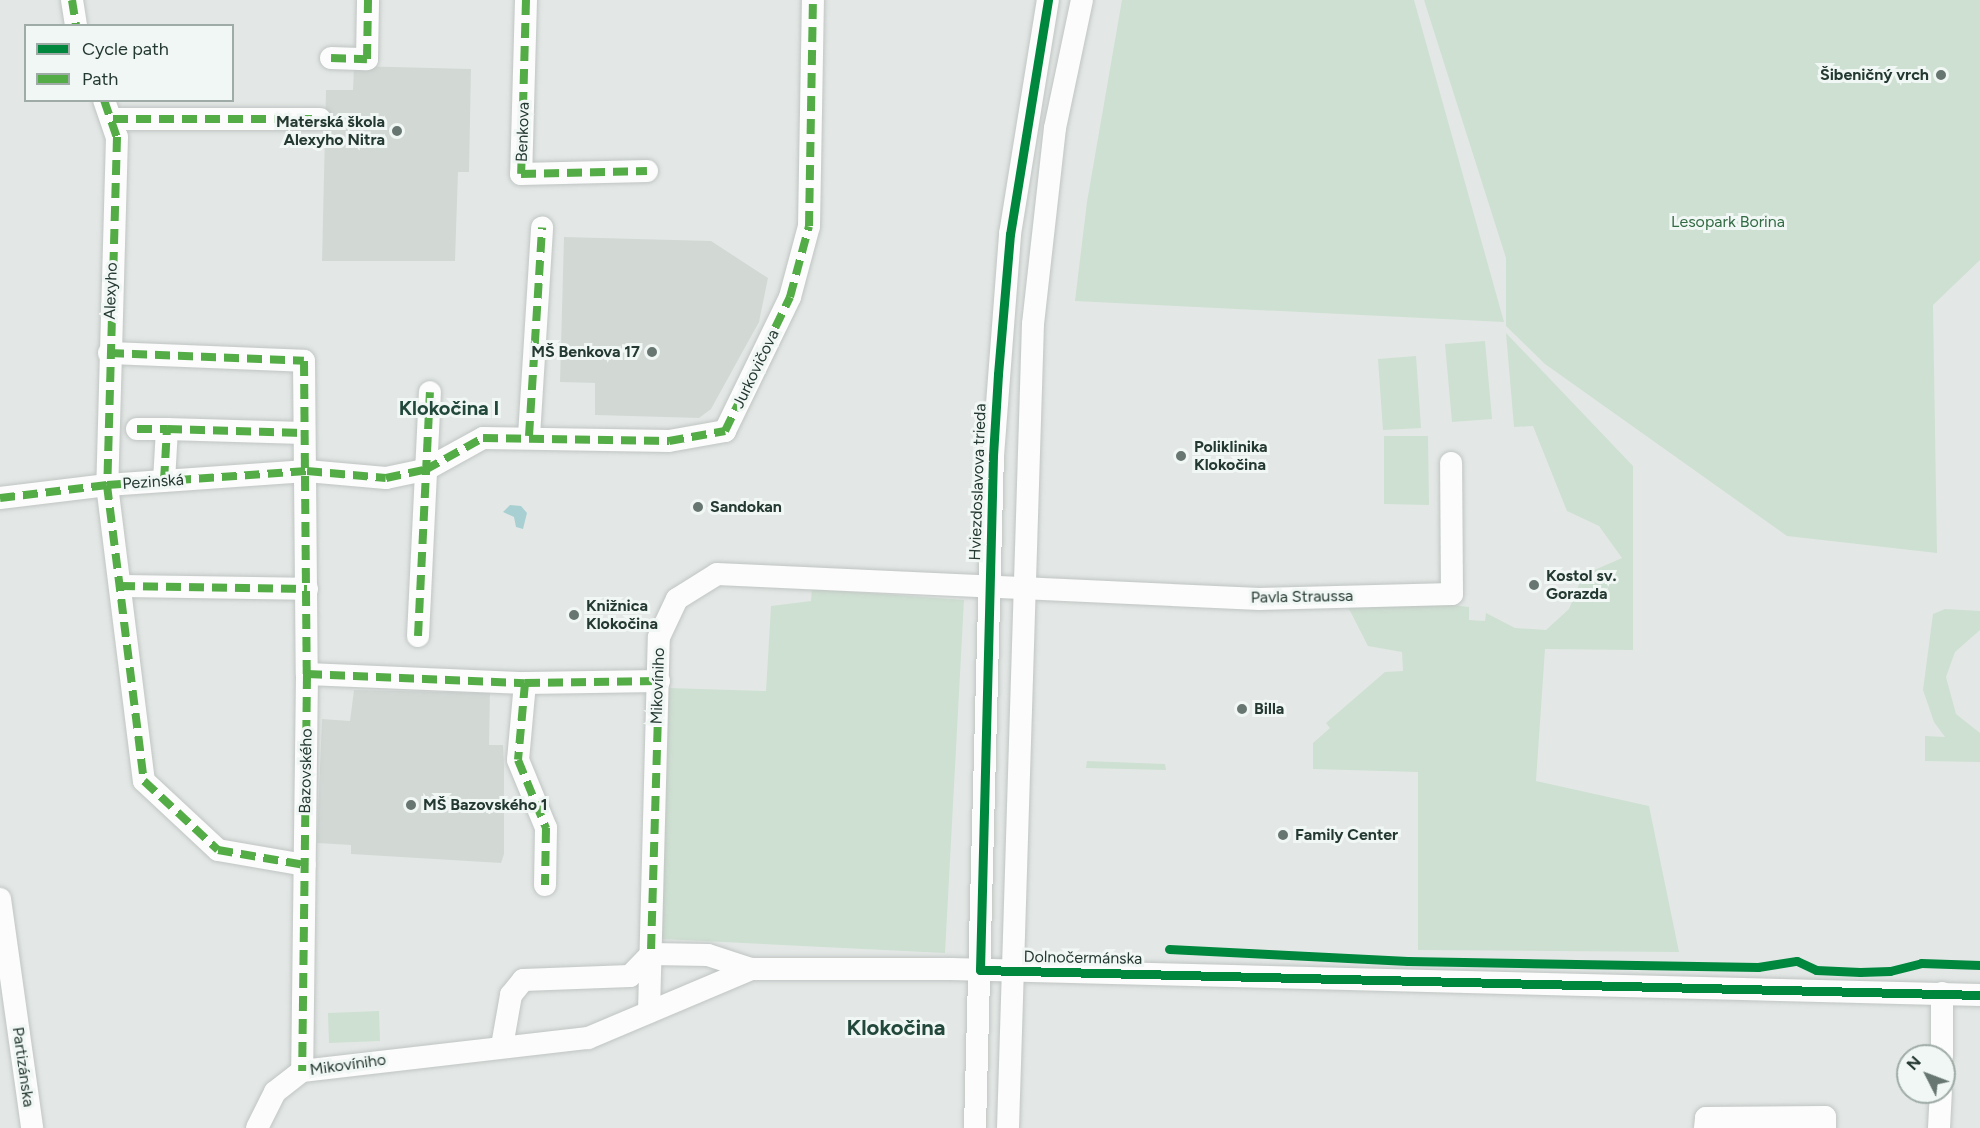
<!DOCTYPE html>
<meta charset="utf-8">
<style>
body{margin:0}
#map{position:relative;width:1980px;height:1128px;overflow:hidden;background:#e3e8e6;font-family:Figtree,sans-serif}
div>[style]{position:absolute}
.built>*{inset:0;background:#d2d9d5}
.green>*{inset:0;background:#cee0d2}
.water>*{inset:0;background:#a8d0d2}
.roads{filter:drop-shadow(0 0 2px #c0c5c3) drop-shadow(0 0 2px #c0c5c3)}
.minor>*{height:22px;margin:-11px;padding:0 11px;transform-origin:11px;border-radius:11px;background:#fbfcfb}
.quiet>*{height:8px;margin-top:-4px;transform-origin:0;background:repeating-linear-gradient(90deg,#53ac45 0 15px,transparent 0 23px)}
.cycleway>*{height:9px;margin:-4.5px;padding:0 4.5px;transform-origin:4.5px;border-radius:4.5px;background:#00873e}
.dots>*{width:16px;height:16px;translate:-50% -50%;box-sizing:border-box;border:3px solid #f1f7f4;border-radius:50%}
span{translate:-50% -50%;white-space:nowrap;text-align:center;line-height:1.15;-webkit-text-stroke:6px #f1f7f4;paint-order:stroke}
.poi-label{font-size:16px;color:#243931;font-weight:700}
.right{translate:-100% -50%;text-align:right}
.left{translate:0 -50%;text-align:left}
.street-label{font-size:16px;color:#243931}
.park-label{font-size:16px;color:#336b44}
.quarter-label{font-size:20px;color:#22483c;font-weight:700}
.district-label{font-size:22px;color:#22483c;font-weight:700}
.legend{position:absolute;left:24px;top:24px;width:210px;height:78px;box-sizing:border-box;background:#f1f7f4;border:2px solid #9faba6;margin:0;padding:8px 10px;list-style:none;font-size:18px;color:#243931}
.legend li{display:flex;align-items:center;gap:12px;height:30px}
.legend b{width:30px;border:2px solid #9faba6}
.north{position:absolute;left:1896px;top:1044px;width:60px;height:60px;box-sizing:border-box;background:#f1f7f4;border:2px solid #9faba6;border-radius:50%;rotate:312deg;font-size:16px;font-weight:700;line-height:24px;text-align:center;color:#243931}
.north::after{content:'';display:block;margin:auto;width:21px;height:27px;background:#677670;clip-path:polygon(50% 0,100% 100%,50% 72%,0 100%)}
</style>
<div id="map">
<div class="built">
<i style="clip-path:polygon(354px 66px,471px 69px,469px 172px,458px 172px,455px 261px,322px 261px,326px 90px,353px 90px)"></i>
<i style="clip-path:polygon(564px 237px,711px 241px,768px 278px,759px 322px,711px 409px,699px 418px,595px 415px,595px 383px,560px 382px)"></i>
<i style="clip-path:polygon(354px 690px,490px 693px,489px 745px,503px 745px,504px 767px,504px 854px,501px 863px,351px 854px,351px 845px,317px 843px,322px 719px,350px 721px)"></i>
</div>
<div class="green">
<i style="clip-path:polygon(1122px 0,1414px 0,1504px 322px,1075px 301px,1087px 202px)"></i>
<i style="clip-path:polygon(1424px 0,1980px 0,1980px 260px,1933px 305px,1937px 553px,1787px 536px,1545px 364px,1506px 326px,1506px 258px)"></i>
<i style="clip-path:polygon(1506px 333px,1633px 466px,1633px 650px,1545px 649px,1536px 781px,1649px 806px,1679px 952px,1418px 950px,1418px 772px,1313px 769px,1313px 743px,1330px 728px,1326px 723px,1385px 672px,1403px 671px,1402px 652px,1368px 646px,1347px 605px,1453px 605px,1469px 607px,1469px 620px,1485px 621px,1486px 613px,1515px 628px,1546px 630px,1569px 609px,1583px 575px,1622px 558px,1599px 526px,1567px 511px,1533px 426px,1514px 427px)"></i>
<i style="clip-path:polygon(1485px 341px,1492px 419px,1452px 422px,1445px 344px)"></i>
<i style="clip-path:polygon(1416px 356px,1421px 428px,1383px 430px,1378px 359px)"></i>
<i style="clip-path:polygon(1384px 436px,1428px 436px,1429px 505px,1384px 504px)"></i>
<i style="clip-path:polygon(812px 589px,964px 600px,945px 953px,662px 939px,669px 688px,766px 691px,771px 606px,811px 601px)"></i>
<i style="clip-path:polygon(1945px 609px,1980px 611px,1980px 630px,1955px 652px,1946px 677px,1956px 714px,1980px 733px,1980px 762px,1925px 761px,1925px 736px,1945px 737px,1934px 722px,1923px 690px,1933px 614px)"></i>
<i style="clip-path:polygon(1087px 761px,1165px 764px,1166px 770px,1086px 768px)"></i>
<i style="clip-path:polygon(379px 1011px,380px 1041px,329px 1043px,328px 1013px)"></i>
</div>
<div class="water">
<i style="clip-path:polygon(510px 505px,521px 506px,527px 513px,523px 529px,516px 527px,514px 517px,503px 512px)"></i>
</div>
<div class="roads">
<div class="minor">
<i style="left:72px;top:0;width:26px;rotate:81deg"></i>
<i style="left:526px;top:0;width:174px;rotate:91.6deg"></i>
<i style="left:521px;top:174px;width:126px;rotate:-1.4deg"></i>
<i style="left:331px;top:58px;width:36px;rotate:2deg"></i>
<i style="left:367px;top:59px;width:59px;rotate:-89deg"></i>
<i style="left:104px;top:100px;width:39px;rotate:71deg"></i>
<i style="left:117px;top:137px;width:348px;rotate:91.6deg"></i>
<i style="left:107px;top:485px;width:298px;rotate:82.9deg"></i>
<i style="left:144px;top:781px;width:101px;rotate:43deg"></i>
<i style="left:218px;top:850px;width:88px;rotate:9.8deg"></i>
<i style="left:113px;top:119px;width:207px"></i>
<i style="left:109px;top:353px;width:195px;rotate:2.3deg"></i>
<i style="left:304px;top:361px;width:313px;rotate:89.5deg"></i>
<i style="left:307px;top:674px;width:397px;rotate:90.7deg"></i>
<i style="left:137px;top:429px;width:30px"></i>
<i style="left:529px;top:436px;width:209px;rotate:-86.4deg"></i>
<i style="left:164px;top:481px;width:52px;rotate:-86.7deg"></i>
<i style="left:167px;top:429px;width:136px;rotate:1.7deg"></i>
<i style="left:0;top:498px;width:108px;rotate:-6.9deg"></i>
<i style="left:107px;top:485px;width:200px;rotate:-4deg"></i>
<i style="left:307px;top:471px;width:79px;rotate:5.1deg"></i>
<i style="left:386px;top:478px;width:40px;rotate:-12deg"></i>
<i style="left:425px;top:470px;width:66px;rotate:-28.9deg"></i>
<i style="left:483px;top:438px;width:186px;rotate:0.9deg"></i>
<i style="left:669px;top:441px;width:57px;rotate:-10.1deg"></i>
<i style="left:725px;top:431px;width:149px;rotate:-64.1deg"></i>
<i style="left:790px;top:297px;width:73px;rotate:-75deg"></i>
<i style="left:809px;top:226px;width:226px;rotate:-89deg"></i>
<i style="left:120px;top:586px;width:187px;rotate:0.9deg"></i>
<i style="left:418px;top:636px;width:244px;rotate:-87.2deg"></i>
<i style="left:307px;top:674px;width:218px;rotate:2.4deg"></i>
<i style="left:525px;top:683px;width:134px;rotate:-0.9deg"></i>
<i style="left:525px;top:683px;width:77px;rotate:95.2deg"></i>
<i style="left:518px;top:760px;width:74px;rotate:67.6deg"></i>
<i style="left:546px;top:828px;width:57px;rotate:91deg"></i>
<i style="left:0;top:899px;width:231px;rotate:82deg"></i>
<i style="left:1942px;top:993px;width:63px;rotate:90deg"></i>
<i style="left:649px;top:1012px;width:375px;rotate:-88.5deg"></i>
<i style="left:659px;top:637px;width:42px;rotate:-64.7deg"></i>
<i style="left:677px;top:599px;width:47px;rotate:-32deg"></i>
<i style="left:717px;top:574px;width:543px;rotate:2.64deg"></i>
<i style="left:1259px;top:599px;width:193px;rotate:-1.5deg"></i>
<i style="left:1452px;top:594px;width:131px;rotate:-90.4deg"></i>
<i style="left:502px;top:1046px;width:52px;rotate:-80deg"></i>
<i style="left:511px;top:995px;width:19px;rotate:-51deg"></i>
<i style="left:523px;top:980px;width:107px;rotate:-2.1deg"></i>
<i style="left:630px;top:976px;width:30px;rotate:-46deg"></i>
<i style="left:651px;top:954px;width:57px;rotate:1deg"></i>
<i style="left:708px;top:955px;width:45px;rotate:18deg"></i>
<i style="left:751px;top:969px;width:200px"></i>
<i style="left:951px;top:969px;width:1029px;rotate:1.45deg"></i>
<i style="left:257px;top:1128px;width:40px;rotate:-63.4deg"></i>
<i style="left:275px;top:1092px;width:34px;rotate:-38deg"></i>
<i style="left:302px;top:1071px;width:288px;rotate:-6.6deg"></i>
<i style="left:588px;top:1038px;width:177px;rotate:-22.9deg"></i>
<i style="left:975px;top:1128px;width:672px;rotate:-88.47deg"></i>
<i style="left:993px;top:456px;width:223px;rotate:-85.6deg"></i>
<i style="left:1010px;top:234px;width:237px;rotate:-80.8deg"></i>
<i style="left:1008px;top:1128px;width:804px;rotate:-88.22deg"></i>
<i style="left:1033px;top:324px;width:197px;rotate:-83.6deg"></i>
<i style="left:1055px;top:128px;width:131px;rotate:-78.1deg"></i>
<i style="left:1705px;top:1128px;width:10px;rotate:-84deg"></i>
<i style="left:1706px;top:1118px;width:119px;rotate:-0.5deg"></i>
<i style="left:1825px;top:1117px;width:11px;rotate:90deg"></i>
<i style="left:1939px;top:1128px;width:36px;rotate:-87deg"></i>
</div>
</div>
<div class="quiet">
<i style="left:72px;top:0;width:26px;rotate:81deg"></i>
<i style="left:526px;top:0;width:174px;rotate:91.6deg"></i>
<i style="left:521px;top:174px;width:126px;rotate:-1.4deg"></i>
<i style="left:331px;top:58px;width:36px;rotate:2deg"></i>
<i style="left:367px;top:59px;width:59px;rotate:-89deg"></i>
<i style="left:104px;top:100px;width:39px;rotate:71deg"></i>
<i style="left:117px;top:137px;width:348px;rotate:91.6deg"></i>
<i style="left:107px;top:485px;width:298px;rotate:82.9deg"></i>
<i style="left:144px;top:781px;width:101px;rotate:43deg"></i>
<i style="left:218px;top:850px;width:88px;rotate:9.8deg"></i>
<i style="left:113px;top:119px;width:207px"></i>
<i style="left:109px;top:353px;width:195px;rotate:2.3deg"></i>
<i style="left:304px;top:361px;width:313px;rotate:89.5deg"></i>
<i style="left:307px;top:674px;width:397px;rotate:90.7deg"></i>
<i style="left:137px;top:429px;width:30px"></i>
<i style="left:529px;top:436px;width:209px;rotate:-86.4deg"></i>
<i style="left:164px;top:481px;width:52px;rotate:-86.7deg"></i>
<i style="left:167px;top:429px;width:136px;rotate:1.7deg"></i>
<i style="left:0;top:498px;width:108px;rotate:-6.9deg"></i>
<i style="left:107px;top:485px;width:200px;rotate:-4deg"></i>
<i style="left:307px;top:471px;width:79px;rotate:5.1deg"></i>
<i style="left:386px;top:478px;width:40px;rotate:-12deg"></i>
<i style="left:425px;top:470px;width:66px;rotate:-28.9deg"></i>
<i style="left:483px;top:438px;width:186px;rotate:0.9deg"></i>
<i style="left:669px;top:441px;width:57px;rotate:-10.1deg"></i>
<i style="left:725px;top:431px;width:149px;rotate:-64.1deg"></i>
<i style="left:790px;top:297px;width:73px;rotate:-75deg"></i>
<i style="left:809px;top:226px;width:226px;rotate:-89deg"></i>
<i style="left:120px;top:586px;width:187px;rotate:0.9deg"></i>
<i style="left:418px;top:636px;width:244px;rotate:-87.2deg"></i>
<i style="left:307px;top:674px;width:218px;rotate:2.4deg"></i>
<i style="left:525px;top:683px;width:134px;rotate:-0.9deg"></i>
<i style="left:659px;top:681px;width:273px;rotate:91.7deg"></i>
<i style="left:525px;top:683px;width:77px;rotate:95.2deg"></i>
<i style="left:518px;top:760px;width:74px;rotate:67.6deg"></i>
<i style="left:546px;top:828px;width:57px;rotate:91deg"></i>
</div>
<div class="cycleway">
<i style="left:1048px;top:0;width:237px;rotate:99.2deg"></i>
<i style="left:1010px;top:234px;width:141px;rotate:94.9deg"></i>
<i style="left:998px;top:374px;width:82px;rotate:93.5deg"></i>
<i style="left:993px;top:456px;width:514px;rotate:91.45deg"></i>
<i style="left:980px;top:970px;width:1000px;rotate:1.43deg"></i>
<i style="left:1169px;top:949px;width:239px;rotate:2.9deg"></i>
<i style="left:1408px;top:961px;width:350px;rotate:1deg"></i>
<i style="left:1758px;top:967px;width:39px;rotate:-9deg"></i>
<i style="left:1797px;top:961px;width:21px;rotate:25deg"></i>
<i style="left:1816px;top:970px;width:44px;rotate:2.6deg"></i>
<i style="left:1860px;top:972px;width:30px;rotate:-2deg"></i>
<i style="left:1890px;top:971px;width:32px;rotate:-14deg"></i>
<i style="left:1921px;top:963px;width:59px;rotate:1.9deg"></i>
</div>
<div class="dots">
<i style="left:1941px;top:75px;background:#677670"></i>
<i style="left:397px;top:131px;background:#677670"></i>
<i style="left:652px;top:352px;background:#677670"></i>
<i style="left:1181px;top:456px;background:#677670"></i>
<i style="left:698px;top:507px;background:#677670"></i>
<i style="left:1534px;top:585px;background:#677670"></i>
<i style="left:574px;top:615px;background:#677670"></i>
<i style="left:1242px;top:709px;background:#677670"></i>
<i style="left:411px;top:805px;background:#677670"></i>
<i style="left:1283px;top:835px;background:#677670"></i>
</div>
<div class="poi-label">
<span class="right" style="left:1929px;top:75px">Šibeničný vrch</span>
<span class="right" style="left:385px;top:131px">Materská škola<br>Alexyho Nitra</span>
<span class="right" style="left:640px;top:352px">MŠ Benkova 17</span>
<span class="left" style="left:1194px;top:456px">Poliklinika<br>Klokočina</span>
<span class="left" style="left:710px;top:507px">Sandokan</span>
<span class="left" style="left:1546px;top:585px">Kostol sv.<br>Gorazda</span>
<span class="left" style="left:586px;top:615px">Knižnica<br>Klokočina</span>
<span class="left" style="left:1254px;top:709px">Billa</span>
<span class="left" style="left:423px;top:805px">MŠ Bazovského 1</span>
<span class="left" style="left:1295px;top:835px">Family Center</span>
</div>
<div class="street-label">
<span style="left:523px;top:132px;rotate:-88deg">Benkova</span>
<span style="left:111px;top:291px;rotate:-88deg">Alexyho</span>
<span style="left:756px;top:369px;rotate:-64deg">Jurkovičova</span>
<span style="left:153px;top:482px;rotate:-4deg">Pezinská</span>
<span style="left:978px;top:482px;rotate:-88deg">Hviezdoslavova trieda</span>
<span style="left:1302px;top:597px;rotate:-1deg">Pavla Straussa</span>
<span style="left:658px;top:686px;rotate:-88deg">Mikovíniho</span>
<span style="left:306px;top:771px;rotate:-89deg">Bazovského</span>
<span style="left:1083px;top:958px;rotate:1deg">Dolnočermánska</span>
<span style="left:348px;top:1065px;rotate:-8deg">Mikovíniho</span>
<span style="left:23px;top:1067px;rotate:82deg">Partizánska</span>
</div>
<div class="park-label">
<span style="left:1728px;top:222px">Lesopark Borina</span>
</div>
<div class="quarter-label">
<span style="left:449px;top:408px">Klokočina I</span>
</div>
<div class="district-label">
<span style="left:896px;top:1028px">Klokočina</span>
</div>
<ul class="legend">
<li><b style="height:8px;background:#00873e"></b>Cycle path</li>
<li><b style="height:8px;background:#53ac45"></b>Path</li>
</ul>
<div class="north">N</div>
</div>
